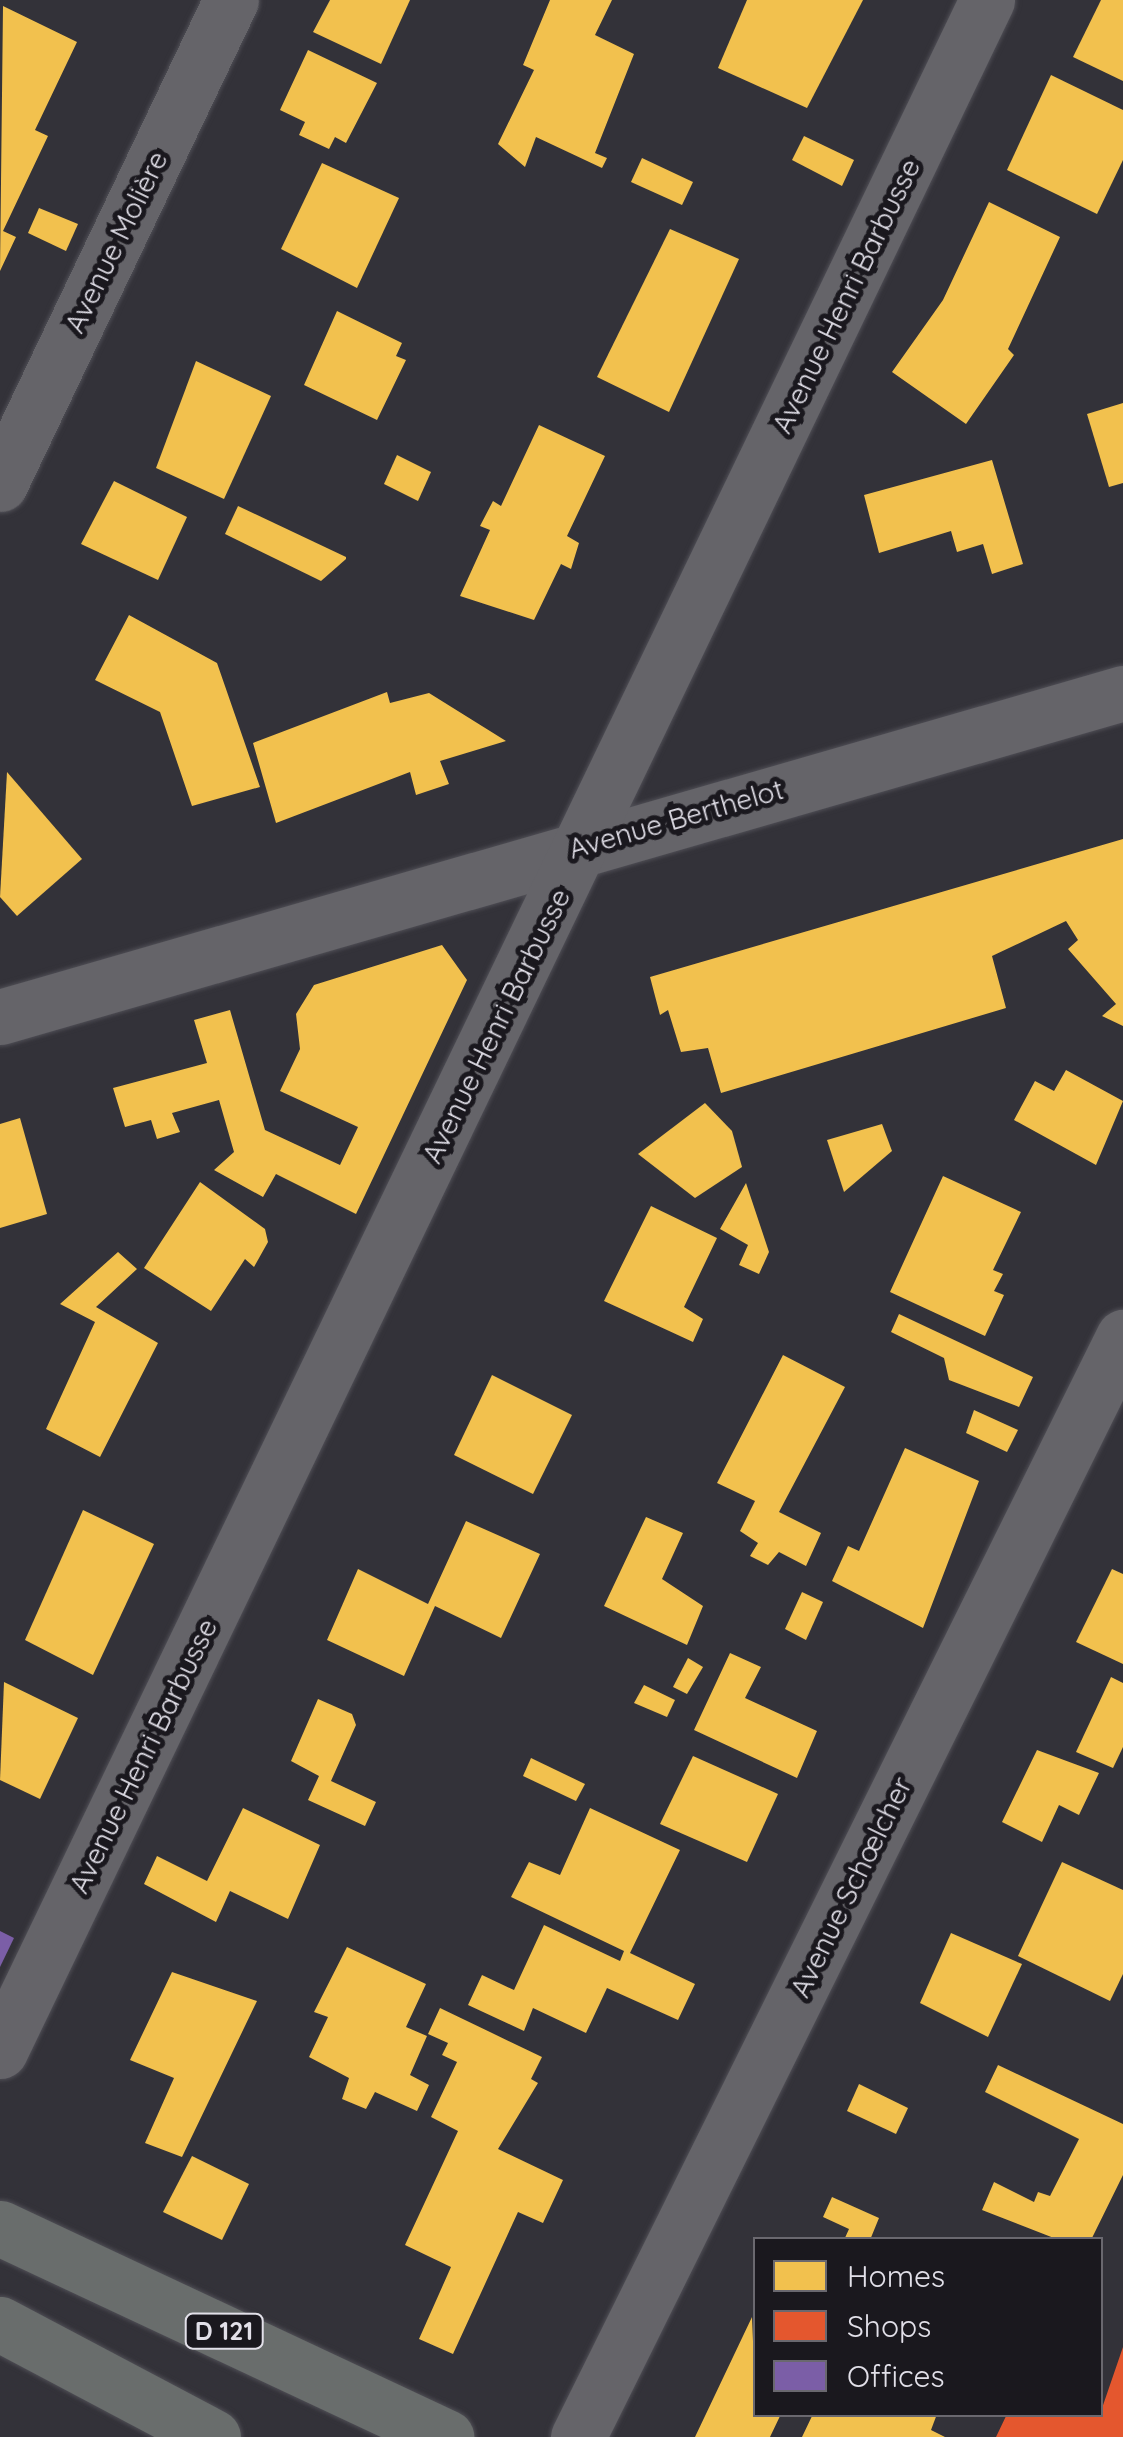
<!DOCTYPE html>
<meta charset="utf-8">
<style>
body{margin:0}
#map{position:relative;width:1123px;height:2437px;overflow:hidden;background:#333239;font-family:Quicksand,sans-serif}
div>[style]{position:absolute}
.homes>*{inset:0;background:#f2c14e}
.shops>*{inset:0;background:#e4572e}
.offices>*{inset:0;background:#7b5ea7}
.roads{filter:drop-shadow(0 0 2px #4f4e55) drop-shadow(0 0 2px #4f4e55)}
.street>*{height:55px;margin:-27.5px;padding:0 27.5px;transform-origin:27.5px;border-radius:27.5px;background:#656469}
.primary>*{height:55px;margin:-27.5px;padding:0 27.5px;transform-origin:27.5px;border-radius:27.5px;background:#696d6c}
span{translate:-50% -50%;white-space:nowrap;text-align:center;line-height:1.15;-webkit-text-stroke:10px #1a181e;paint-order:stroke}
.shield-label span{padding:2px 8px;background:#1a181e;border:2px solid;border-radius:8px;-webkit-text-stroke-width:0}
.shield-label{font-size:25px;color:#e2e0e9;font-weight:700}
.street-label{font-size:28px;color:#e2e0e9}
.legend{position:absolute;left:753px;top:2237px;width:350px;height:180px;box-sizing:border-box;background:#1a181e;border:2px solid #6a686f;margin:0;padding:12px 18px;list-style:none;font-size:30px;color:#e2e0e9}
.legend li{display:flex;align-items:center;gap:20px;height:50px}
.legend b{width:50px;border:2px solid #6a686f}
</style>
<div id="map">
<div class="homes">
<i style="clip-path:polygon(330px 0,410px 0,381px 64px,313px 32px)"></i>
<i style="clip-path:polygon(550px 0,612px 0,595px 35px,634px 54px,595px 153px,607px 158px,602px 168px,536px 137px,525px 167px,498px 144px,534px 70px,523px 65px)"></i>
<i style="clip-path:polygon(747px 0,863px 0,807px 108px,718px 68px)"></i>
<i style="clip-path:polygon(1101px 0,1123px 0,1123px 81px,1073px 57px)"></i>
<i style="clip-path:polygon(3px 6px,77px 42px,35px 130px,48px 136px,3px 231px,16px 237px,0 271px)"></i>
<i style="clip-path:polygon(308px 50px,377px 83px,346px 143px,335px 137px,329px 149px,299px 135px,305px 122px,280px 110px)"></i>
<i style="clip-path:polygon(1051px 75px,1123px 110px,1123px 160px,1097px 214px,1007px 170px)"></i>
<i style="clip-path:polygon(804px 136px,854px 160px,842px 186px,792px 160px)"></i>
<i style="clip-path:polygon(642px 158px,693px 182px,682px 205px,631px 182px)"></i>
<i style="clip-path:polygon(322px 163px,399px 198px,357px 288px,281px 249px)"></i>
<i style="clip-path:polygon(989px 202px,1060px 237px,1008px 349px,1014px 355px,966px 424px,892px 372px,943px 300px)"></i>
<i style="clip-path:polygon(39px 208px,78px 224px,66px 251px,28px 233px)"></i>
<i style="clip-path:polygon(670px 229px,739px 259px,669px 412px,597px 377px)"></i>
<i style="clip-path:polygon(337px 311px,402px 343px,396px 356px,406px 360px,377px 420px,304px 385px)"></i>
<i style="clip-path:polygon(196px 361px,271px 396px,224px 499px,156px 468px)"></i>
<i style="clip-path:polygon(1123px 403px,1123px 483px,1109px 487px,1087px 414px)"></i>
<i style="clip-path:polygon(539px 425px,605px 456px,567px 536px,579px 543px,571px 569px,561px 564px,534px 620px,460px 596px,490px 530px,480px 526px,493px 501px,501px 506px)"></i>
<i style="clip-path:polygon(397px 455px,431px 472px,418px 501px,384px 484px)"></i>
<i style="clip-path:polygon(992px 460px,1023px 564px,992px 574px,983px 544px,957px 552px,951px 531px,879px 553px,864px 495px)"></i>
<i style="clip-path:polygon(114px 481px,187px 517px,158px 580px,81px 544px)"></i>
<i style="clip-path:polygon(238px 506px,346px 557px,346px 559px,321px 581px,225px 534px)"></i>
<i style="clip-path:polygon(129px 615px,217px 663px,260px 787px,192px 806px,160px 712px,95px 680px)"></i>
<i style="clip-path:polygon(387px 692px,390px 703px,429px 693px,506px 741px,440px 761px,449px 784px,416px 795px,410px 772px,276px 823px,253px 743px)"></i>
<i style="clip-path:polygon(7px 772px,82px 859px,17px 916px,0 897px)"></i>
<i style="clip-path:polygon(1123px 839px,1123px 1026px,1102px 1016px,1116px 1004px,1068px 949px,1078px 940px,1066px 921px,992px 956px,1006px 1008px,721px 1093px,708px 1048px,681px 1052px,668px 1010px,660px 1015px,650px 977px)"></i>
<i style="clip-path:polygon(442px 945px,467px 980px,356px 1214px,276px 1174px,263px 1197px,214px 1170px,234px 1152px,219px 1100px,172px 1113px,180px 1132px,157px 1139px,151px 1120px,125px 1127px,113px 1088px,207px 1063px,194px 1020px,230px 1010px,265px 1130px,340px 1165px,358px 1127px,280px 1091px,300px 1049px,296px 1014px,314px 985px)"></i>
<i style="clip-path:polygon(1066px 1070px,1123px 1101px,1096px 1165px,1014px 1120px,1035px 1081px,1054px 1091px)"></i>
<i style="clip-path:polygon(705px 1103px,732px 1131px,742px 1167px,695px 1198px,638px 1154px)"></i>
<i style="clip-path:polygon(20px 1118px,47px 1214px,0 1228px,0 1124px)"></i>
<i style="clip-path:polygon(882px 1124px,892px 1151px,844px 1192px,827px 1140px)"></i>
<i style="clip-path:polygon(943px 1176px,1021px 1212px,993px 1270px,1003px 1274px,994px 1291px,1004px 1295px,985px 1336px,890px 1292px)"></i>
<i style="clip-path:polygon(200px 1182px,265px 1229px,268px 1242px,254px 1267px,245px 1259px,211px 1311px,144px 1268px)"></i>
<i style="clip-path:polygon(746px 1183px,769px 1252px,759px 1274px,739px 1265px,748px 1245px,720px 1229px)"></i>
<i style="clip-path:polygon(651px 1206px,717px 1238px,684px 1307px,703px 1319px,693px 1342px,604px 1301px)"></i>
<i style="clip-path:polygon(118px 1252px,137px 1269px,96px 1307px,158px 1343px,100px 1457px,46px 1429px,95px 1322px,60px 1304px)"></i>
<i style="clip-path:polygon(899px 1314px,1033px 1377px,1019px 1407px,949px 1380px,944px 1358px,891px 1332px)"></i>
<i style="clip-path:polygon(783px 1355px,845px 1387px,779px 1512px,821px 1533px,806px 1566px,779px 1552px,768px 1565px,750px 1556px,758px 1543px,740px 1531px,755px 1501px,717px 1483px)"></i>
<i style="clip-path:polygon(492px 1375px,572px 1415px,533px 1494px,454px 1455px)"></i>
<i style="clip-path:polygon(974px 1410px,1018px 1430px,1007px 1452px,966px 1433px)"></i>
<i style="clip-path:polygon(905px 1448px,979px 1481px,923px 1628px,832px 1581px,848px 1546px,859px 1551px)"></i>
<i style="clip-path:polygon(83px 1510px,154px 1544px,93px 1675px,25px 1640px)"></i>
<i style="clip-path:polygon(646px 1517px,683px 1533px,662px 1579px,703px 1606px,687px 1645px,604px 1606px)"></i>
<i style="clip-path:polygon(466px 1521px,540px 1554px,501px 1638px,435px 1606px,404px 1676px,327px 1640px,358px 1569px,428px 1604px)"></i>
<i style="clip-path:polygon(1112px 1569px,1123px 1574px,1123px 1664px,1076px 1642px)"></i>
<i style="clip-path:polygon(802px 1592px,823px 1602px,806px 1640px,785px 1629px)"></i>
<i style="clip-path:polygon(730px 1653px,761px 1667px,745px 1698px,817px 1731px,797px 1778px,694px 1730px)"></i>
<i style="clip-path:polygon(688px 1658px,703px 1667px,687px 1694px,673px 1687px)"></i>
<i style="clip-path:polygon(1111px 1677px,1123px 1683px,1123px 1747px,1113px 1768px,1076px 1752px)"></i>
<i style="clip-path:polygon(4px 1682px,78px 1718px,40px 1799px,0 1780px)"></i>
<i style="clip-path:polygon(644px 1685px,675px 1700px,667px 1717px,634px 1703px)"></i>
<i style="clip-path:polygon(318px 1699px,352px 1714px,356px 1725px,331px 1781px,376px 1802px,365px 1826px,308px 1800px,319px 1776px,291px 1761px)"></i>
<i style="clip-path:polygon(1037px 1750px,1099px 1773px,1079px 1815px,1059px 1805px,1042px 1842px,1002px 1822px)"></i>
<i style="clip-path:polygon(693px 1756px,778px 1794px,747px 1862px,660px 1824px)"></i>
<i style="clip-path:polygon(531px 1758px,585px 1784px,576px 1801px,523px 1776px)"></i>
<i style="clip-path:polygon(243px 1808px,320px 1845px,288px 1919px,230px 1891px,216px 1922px,144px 1884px,157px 1856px,207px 1881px)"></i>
<i style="clip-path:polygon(590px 1808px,680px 1850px,630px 1953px,695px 1984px,678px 2020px,607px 1988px,586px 2033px,533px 2008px,524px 2031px,468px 2005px,482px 1975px,514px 1990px,544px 1925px,620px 1961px,624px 1951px,511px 1897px,529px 1862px,560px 1875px)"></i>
<i style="clip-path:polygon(1062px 1862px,1123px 1890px,1123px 1974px,1110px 2001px,1018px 1956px)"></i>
<i style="clip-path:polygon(951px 1933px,1022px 1964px,988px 2037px,920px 2003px)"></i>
<i style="clip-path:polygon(347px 1947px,426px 1984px,406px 2027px,427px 2036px,410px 2075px,429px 2085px,417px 2111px,375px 2092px,366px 2109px,342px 2099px,349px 2078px,309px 2057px,328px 2017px,314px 2012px)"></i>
<i style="clip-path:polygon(172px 1972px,257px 2001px,182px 2157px,145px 2143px,174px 2078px,130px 2060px)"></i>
<i style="clip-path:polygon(440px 2008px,542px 2057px,531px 2079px,538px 2083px,498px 2149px,563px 2180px,543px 2223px,518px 2212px,453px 2354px,419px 2339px,451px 2267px,405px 2245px,458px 2131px,431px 2117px,457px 2062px,442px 2055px,448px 2043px,428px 2034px)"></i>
<i style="clip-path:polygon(998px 2065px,1123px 2124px,1123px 2175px,1091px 2240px,1059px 2240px,982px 2210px,994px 2182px,1034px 2202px,1038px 2192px,1050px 2196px,1079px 2139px,985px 2092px)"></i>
<i style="clip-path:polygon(859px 2084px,908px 2108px,896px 2134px,847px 2111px)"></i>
<i style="clip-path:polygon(192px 2156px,249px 2184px,222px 2240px,163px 2212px)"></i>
<i style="clip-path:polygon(832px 2197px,879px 2218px,870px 2240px,844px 2240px,849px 2229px,823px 2217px)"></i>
<i style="clip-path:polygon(752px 2317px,756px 2414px,781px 2414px,770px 2437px,695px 2437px)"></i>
<i style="clip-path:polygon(813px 2414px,937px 2414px,931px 2430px,945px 2437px,802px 2437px)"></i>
</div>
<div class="shops">
<i style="clip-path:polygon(1123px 2347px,1123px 2437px,996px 2437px,1007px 2414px,1100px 2414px)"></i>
</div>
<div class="offices">
<i style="clip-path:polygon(0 1931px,14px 1938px,0 1967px)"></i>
</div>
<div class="roads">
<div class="street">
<i style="left:0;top:484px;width:536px;rotate:-64.49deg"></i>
<i style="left:0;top:1017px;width:1169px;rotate:-16.09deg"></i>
<i style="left:0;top:2051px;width:2276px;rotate:-64.3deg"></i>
<i style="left:578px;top:2437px;width:1228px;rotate:-63.64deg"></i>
</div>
<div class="primary">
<i style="left:0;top:2228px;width:493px;rotate:25.1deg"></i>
<i style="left:0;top:2324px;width:241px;rotate:27.9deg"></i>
</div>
</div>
<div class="shield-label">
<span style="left:224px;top:2331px">D 121</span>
</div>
<div class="street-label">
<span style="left:116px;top:242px;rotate:-64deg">Avenue Molière</span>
<span style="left:846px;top:296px;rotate:-64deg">Avenue Henri Barbusse</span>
<span style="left:676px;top:819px;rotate:-16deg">Avenue Berthelot</span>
<span style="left:496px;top:1026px;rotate:-64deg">Avenue Henri Barbusse</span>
<span style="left:143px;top:1756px;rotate:-64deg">Avenue Henri Barbusse</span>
<span style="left:851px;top:1887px;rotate:-64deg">Avenue Schœlcher</span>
</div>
<ul class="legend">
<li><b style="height:28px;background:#f2c14e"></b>Homes</li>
<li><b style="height:28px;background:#e4572e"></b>Shops</li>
<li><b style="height:28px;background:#7b5ea7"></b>Offices</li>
</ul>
</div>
